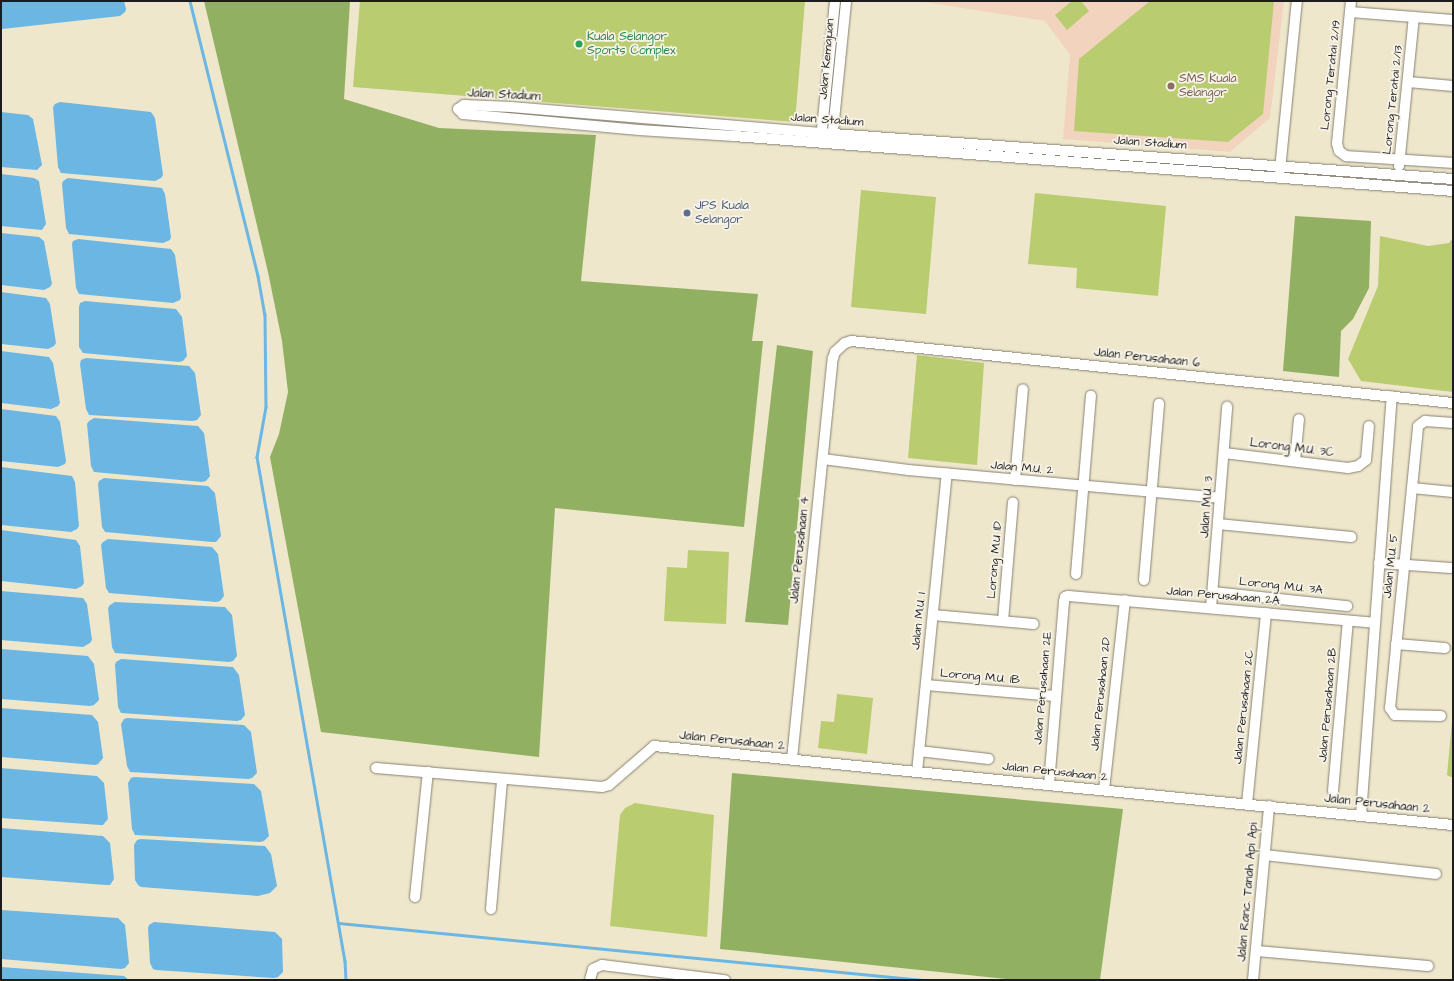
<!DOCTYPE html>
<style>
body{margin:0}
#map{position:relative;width:1454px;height:981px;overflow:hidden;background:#efe7cc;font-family:"Architects Daughter",sans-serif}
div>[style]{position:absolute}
.built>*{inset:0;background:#f2d4be}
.green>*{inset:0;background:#b9cc6f}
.forest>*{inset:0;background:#92b062}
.water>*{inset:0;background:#6cb6e4}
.stream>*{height:2.5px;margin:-1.25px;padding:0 1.25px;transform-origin:1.25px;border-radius:1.25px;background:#6cb6e4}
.roads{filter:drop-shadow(0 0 1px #868274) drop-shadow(0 0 1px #868274)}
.minor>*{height:10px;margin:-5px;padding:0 5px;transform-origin:5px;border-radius:5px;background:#fff}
.dots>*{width:11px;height:11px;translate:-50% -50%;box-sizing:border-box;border:2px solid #f7f3e8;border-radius:50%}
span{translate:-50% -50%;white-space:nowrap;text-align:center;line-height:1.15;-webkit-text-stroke:3.5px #f7f3e8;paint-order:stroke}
.leisure-label{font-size:12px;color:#27864d}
.left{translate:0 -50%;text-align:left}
.street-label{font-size:12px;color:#1c1c1c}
.education-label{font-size:12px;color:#785e54}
.service-label{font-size:12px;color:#4e5e75}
.frame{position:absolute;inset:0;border:2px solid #1c1c1c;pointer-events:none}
</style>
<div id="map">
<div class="built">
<i style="clip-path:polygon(918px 1px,1284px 1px,1270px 118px,1230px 152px,1063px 139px,1070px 55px,1045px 21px)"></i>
</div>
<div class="green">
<i style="clip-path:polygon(360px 1px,805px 1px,795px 122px,353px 87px)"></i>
<i style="clip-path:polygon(1072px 1px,1081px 1px,1089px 11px,1067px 30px,1055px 15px)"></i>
<i style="clip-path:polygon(1150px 1px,1274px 1px,1263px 114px,1228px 142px,1074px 131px,1079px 59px)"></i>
<i style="clip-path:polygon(861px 190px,936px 197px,926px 314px,851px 307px)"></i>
<i style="clip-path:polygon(1035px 193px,1166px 206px,1158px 296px,1076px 288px,1077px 268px,1028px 264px)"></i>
<i style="clip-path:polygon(1380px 236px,1428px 246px,1449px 243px,1453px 238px,1453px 392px,1361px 381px,1348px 359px,1378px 286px)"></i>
<i style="clip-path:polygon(917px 355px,984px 363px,977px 465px,908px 458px)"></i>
<i style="clip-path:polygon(688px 550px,729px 552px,726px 624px,664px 621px,667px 567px,687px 568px)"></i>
<i style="clip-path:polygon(837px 694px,873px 698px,867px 754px,818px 748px,821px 721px,834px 722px)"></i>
<i style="clip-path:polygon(1453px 711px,1453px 778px,1447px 775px)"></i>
<i style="clip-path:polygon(635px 803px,714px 815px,707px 937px,610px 926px,620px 815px,625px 808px)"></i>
</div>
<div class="forest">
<i style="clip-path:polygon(204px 1px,350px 1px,344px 99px,439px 128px,596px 135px,581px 281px,758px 294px,752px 341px,763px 341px,744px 527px,555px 508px,539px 757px,321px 732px,270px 457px,279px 434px,288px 392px,282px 341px,268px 272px)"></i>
<i style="clip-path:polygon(1295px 216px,1371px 221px,1369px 288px,1353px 319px,1341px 331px,1339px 377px,1283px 371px)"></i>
<i style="clip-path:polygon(777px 345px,813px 351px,788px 625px,745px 622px)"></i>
<i style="clip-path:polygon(732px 773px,1123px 809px,1100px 980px,1016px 980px,720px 949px)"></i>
</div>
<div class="water">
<i style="clip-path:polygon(1px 1px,124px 1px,126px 9px,125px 12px,120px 16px,2px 29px)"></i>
<i style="clip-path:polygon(60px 102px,151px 112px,155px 118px,163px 175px,161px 178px,155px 181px,61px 173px,58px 167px,53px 107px,55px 104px)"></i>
<i style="clip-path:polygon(1px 112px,28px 115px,33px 119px,42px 165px,37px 170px,1px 167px)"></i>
<i style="clip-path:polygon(1px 174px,34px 178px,39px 181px,46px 224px,42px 230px,1px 226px)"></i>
<i style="clip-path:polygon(68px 178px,162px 188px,165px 194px,171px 237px,170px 240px,163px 243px,69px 234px,66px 228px,62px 184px,63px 181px)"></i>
<i style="clip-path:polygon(1px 233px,39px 237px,44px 241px,52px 284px,50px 287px,44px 290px,1px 285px)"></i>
<i style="clip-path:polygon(78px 239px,171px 249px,175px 255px,181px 297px,180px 300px,173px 303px,79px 294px,76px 288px,72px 244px,73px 241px)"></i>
<i style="clip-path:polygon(1px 292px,46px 298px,50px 304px,56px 343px,54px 346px,48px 349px,1px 344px)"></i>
<i style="clip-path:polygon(85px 301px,176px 309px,182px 317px,187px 356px,183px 361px,179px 362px,83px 353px,79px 347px,79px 307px,80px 303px)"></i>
<i style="clip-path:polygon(1px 351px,49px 357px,53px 363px,60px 403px,58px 406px,51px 409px,1px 403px)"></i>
<i style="clip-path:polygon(86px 358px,189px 366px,195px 373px,201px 415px,197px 420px,193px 421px,89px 415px,86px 409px,80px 364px,81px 360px)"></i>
<i style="clip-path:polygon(1px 409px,56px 416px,60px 422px,66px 461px,65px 464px,58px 467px,1px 461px)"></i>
<i style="clip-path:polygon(94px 418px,198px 426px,204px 433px,210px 476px,206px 481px,202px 482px,94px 472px,91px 466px,87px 424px,89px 421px)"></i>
<i style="clip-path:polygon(1px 467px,72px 476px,75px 482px,79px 526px,77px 529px,71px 532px,1px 525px)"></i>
<i style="clip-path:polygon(104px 478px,208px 486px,215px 493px,221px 536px,216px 542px,212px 542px,105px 532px,102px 527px,98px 484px,99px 481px)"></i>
<i style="clip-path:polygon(1px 530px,76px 540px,80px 546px,84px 583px,82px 586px,76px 589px,1px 581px)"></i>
<i style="clip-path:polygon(108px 539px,212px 547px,218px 554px,224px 596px,220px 601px,216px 602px,109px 593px,106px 588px,101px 545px,103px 542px)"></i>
<i style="clip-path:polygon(1px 591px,83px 598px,87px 604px,92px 640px,90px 643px,83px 647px,1px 640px)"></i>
<i style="clip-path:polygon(115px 602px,225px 607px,232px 615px,237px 656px,233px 661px,229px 662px,115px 653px,112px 647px,108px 608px,110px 605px)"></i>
<i style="clip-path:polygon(1px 649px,88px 656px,94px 664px,99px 700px,94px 705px,90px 706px,1px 699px)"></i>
<i style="clip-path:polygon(121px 659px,233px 667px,239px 675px,245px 715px,241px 720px,237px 721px,121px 713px,118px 707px,115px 665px,116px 662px)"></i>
<i style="clip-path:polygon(1px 708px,92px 715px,98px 722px,103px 758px,98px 764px,95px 765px,1px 757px)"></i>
<i style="clip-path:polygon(127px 718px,244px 725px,251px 732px,257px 773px,252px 778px,248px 779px,130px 772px,127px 766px,121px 724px,124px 719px)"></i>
<i style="clip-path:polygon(1px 768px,97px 776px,104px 783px,108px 819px,103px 825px,100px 825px,1px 818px)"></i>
<i style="clip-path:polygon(134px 777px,254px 784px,261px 791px,269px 836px,264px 841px,260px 842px,135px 835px,132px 829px,128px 783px,131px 778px)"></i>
<i style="clip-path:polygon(1px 828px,103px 836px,110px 843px,114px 879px,110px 885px,106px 885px,1px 877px)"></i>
<i style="clip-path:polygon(141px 839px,265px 846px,271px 854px,277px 886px,270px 893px,258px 896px,141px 887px,138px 885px,135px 880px,134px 845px,137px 840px)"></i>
<i style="clip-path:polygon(1px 910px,118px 918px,125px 925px,129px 963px,125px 968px,121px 969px,1px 959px)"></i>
<i style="clip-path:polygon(154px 922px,275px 932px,282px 939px,283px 972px,278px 977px,274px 978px,156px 970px,153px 969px,150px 963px,148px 928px,149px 925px)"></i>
<i style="clip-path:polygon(1px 967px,124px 976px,129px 980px,1px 980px)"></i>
</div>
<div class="stream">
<i style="left:190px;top:1px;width:283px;rotate:76.1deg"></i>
<i style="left:258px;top:276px;width:39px;rotate:80deg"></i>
<i style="left:265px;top:314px;width:93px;rotate:89.4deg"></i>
<i style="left:266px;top:407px;width:51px;rotate:100.2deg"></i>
<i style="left:257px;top:457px;width:512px;rotate:80.1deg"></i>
<i style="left:345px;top:961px;width:19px;rotate:87deg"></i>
<i style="left:339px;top:923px;width:586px;rotate:5.58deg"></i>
</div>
<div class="roads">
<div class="minor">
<i style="left:1351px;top:1px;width:143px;rotate:95.6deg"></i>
<i style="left:1337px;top:143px;width:8px;rotate:76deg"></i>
<i style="left:1339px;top:151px;width:9px;rotate:36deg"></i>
<i style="left:1346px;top:156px;width:107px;rotate:3.7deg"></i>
<i style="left:1350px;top:12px;width:103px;rotate:4.4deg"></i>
<i style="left:1408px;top:82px;width:45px;rotate:5.1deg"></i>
<i style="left:821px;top:139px;width:139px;rotate:-84.2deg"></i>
<i style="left:832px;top:140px;width:140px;rotate:-84.2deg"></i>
<i style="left:1399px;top:166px;width:150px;rotate:-84.3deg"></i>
<i style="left:1280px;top:170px;width:170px;rotate:-84.3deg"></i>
<i style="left:1453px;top:179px;width:622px;rotate:-175.85deg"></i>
<i style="left:833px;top:134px;width:323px;rotate:-175.2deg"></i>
<i style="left:511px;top:107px;width:47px;rotate:-177.6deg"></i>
<i style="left:464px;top:105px;width:7px;rotate:146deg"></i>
<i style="left:458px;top:109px;width:7px;rotate:45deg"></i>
<i style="left:463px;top:114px;width:177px;rotate:5.2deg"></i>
<i style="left:639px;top:130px;width:95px;rotate:3.6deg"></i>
<i style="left:734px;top:136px;width:721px;rotate:4.37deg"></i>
<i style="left:1224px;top:453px;width:125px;rotate:6.9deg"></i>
<i style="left:1348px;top:468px;width:10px;rotate:-11deg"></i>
<i style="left:1358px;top:466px;width:10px;rotate:-37deg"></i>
<i style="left:1366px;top:460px;width:34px;rotate:-85deg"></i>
<i style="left:823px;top:459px;width:86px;rotate:7.4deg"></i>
<i style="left:908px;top:470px;width:313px;rotate:5.1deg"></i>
<i style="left:1295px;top:461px;width:42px;rotate:-84.6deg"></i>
<i style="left:1015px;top:480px;width:91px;rotate:-85deg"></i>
<i style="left:1412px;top:488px;width:41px;rotate:5.6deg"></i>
<i style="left:1218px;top:524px;width:134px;rotate:5.6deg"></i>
<i style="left:1379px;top:563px;width:72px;rotate:4deg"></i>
<i style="left:1076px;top:574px;width:179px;rotate:-85.2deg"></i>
<i style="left:1144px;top:580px;width:177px;rotate:-85.1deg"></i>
<i style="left:1213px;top:592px;width:135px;rotate:6deg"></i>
<i style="left:1211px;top:608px;width:202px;rotate:-85.4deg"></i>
<i style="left:933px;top:615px;width:101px;rotate:5.1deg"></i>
<i style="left:1003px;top:621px;width:119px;rotate:-85.2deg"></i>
<i style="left:1396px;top:644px;width:49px;rotate:4.7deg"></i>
<i style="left:926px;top:685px;width:129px;rotate:4.9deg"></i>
<i style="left:1441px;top:716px;width:46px;rotate:-178.8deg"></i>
<i style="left:1395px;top:715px;width:9px;rotate:-126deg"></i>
<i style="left:1390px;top:708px;width:283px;rotate:-84.3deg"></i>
<i style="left:1418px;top:426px;width:9px;rotate:-36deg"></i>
<i style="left:1425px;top:421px;width:28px;rotate:4deg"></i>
<i style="left:919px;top:751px;width:70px;rotate:6.5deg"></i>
<i style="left:792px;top:759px;width:403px;rotate:-84.2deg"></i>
<i style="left:833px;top:358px;width:6px;rotate:-72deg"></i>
<i style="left:835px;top:352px;width:13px;rotate:-42deg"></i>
<i style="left:845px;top:343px;width:6px;rotate:-18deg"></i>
<i style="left:851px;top:341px;width:605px;rotate:5.88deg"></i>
<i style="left:376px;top:768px;width:227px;rotate:4.8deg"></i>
<i style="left:602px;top:787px;width:7px;rotate:-16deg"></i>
<i style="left:609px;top:785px;width:60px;rotate:-40.9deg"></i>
<i style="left:654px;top:746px;width:803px;rotate:5.65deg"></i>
<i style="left:917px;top:772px;width:300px;rotate:-84.3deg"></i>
<i style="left:1049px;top:784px;width:183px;rotate:-85.3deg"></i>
<i style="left:1064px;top:602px;width:5px;rotate:-79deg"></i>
<i style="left:1065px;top:597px;width:3px;rotate:-18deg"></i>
<i style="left:1068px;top:596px;width:308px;rotate:5deg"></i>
<i style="left:1104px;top:790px;width:191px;rotate:-83.7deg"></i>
<i style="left:1333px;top:791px;width:171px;rotate:-85deg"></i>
<i style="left:1247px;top:804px;width:192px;rotate:-84.3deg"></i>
<i style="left:1361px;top:815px;width:420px;rotate:-85.8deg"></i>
<i style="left:1265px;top:855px;width:172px;rotate:6.3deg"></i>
<i style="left:415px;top:897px;width:126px;rotate:-84.1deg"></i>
<i style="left:491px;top:909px;width:129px;rotate:-85.1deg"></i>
<i style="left:1256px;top:951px;width:173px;rotate:5deg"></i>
<i style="left:590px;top:980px;width:11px;rotate:-75deg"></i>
<i style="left:593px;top:969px;width:10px;rotate:-24deg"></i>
<i style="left:602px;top:965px;width:124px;rotate:7deg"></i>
<i style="left:1253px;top:980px;width:175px;rotate:-84.7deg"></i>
</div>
</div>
<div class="dots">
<i style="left:579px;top:44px;background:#2e9e5b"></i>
<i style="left:1171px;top:86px;background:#8d6e63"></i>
<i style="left:687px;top:213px;background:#5c6f8a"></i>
</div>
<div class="leisure-label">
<span class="left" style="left:587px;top:44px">Kuala Selangor<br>Sports Complex</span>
</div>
<div class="street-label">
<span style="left:827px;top:59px;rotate:-85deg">Jalan Kemajuan</span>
<span style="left:1331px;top:75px;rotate:-84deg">Lorong Teratai 2/19</span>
<span style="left:504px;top:95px;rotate:3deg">Jalan Stadium</span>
<span style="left:1393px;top:100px;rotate:-84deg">Lorong Teratai 2/13</span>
<span style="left:827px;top:120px;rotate:4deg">Jalan Stadium</span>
<span style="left:1150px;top:143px;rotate:4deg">Jalan Stadium</span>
<span style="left:1147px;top:358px;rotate:6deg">Jalan Perusahaan 6</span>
<span style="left:1292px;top:448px;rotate:7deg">Lorong M.U. 3C</span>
<span style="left:1022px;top:468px;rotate:5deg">Jalan M.U. 2</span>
<span style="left:1207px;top:507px;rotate:-86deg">Jalan M.U. 3</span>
<span style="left:800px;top:550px;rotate:-84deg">Jalan Perusahaan 4</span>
<span style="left:995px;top:560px;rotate:-85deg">Lorong M.U 1D</span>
<span style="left:1391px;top:566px;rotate:-84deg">Jalan M.U. 5</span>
<span style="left:1281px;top:586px;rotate:6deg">Lorong M.U. 3A</span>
<span style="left:1223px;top:596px;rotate:5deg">Jalan Perusahaan 2A</span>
<span style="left:919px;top:621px;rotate:-84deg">Jalan M.U. 1</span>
<span style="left:980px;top:677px;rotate:5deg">Lorong M.U. 1B</span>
<span style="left:1043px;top:688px;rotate:-85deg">Jalan Perusahaan 2E</span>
<span style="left:1101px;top:694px;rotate:-84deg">Jalan Perusahaan 2D</span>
<span style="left:1328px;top:705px;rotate:-85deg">Jalan Perusahaan 2B</span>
<span style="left:1244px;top:707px;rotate:-84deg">Jalan Perusahaan 2C</span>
<span style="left:732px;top:741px;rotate:6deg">Jalan Perusahaan 2</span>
<span style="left:1055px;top:772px;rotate:6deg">Jalan Perusahaan 2</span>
<span style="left:1377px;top:804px;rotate:6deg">Jalan Perusahaan 2</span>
<span style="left:1248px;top:892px;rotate:-85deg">Jalan Ranc. Tanah Api Api</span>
</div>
<div class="education-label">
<span class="left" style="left:1179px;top:86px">SMS Kuala<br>Selangor</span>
</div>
<div class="service-label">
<span class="left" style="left:695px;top:213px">JPS Kuala<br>Selangor</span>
</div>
<div class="frame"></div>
</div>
